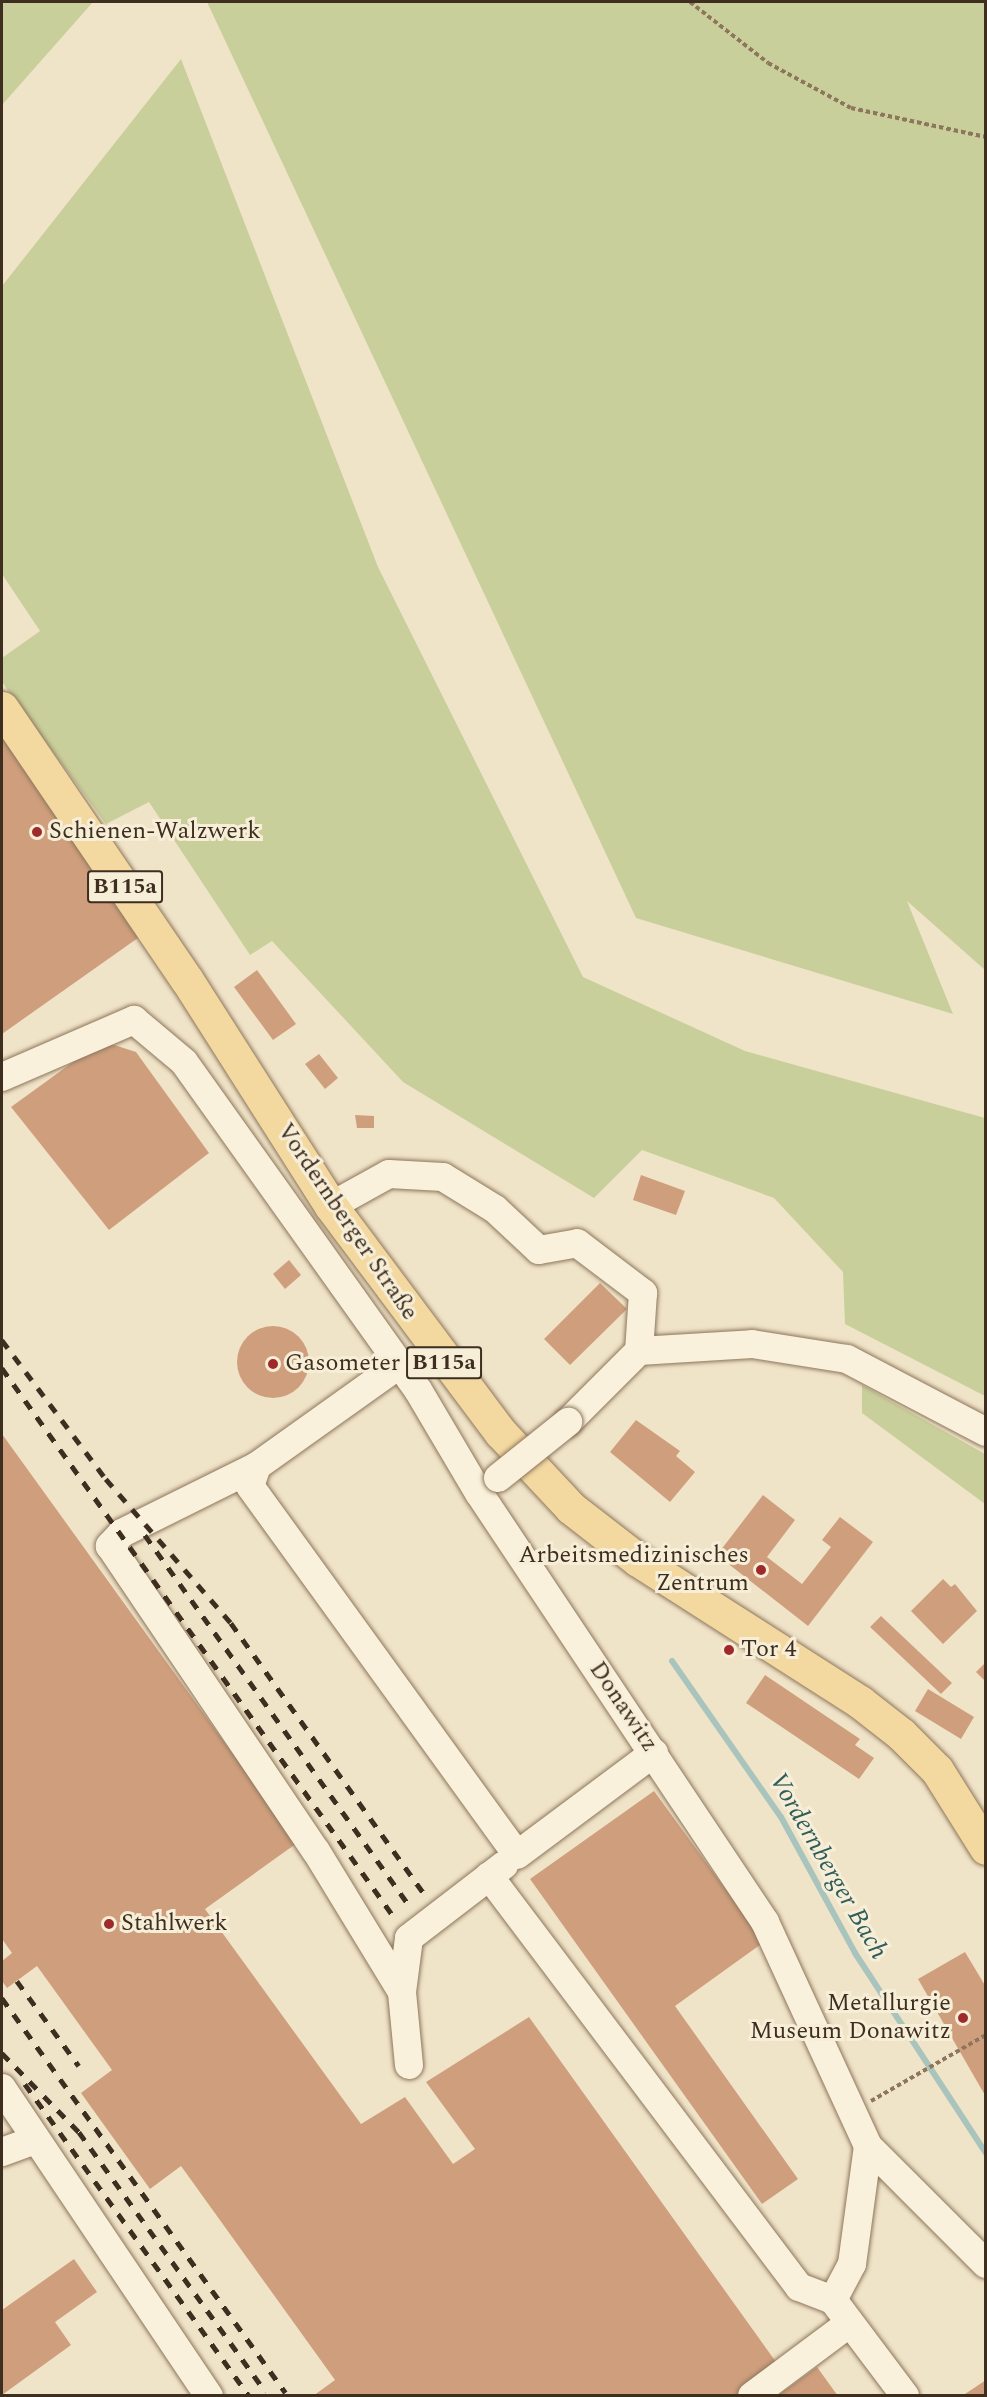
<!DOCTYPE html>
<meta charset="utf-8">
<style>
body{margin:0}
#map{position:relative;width:987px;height:2397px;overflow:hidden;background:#f0e4c8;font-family:Spectral,serif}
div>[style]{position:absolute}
.green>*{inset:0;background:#c9cf9b}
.stream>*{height:6px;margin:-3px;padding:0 3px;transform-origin:3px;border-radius:3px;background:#a9c4bc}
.building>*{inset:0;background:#cf9f7d}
.round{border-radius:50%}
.path>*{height:4px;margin-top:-2px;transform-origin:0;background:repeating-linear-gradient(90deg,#8d765c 0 4.5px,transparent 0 7.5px)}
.roads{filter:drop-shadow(0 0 2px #8d765c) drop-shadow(0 0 2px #8d765c)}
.minor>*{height:28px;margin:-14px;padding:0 14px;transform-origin:14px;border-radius:14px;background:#faf1dc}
.major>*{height:33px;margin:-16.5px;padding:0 16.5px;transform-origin:16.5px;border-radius:16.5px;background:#f3d9a0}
.rail>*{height:4.5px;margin-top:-2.25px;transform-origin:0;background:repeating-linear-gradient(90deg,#3d2e20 0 10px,transparent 0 20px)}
.bridges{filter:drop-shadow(0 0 2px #8d765c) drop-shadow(0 0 2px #8d765c)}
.minor-bridge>*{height:28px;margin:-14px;padding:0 14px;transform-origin:14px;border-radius:14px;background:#faf1dc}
.dots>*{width:16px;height:16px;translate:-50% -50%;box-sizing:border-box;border:3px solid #f7eed8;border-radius:50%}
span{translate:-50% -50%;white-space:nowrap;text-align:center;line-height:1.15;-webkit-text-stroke:6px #f7eed8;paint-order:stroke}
.shield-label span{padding:2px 4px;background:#f7eed8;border:2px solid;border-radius:4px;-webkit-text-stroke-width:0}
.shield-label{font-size:22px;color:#3d2e20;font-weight:700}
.poi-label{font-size:24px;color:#3d2e20}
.left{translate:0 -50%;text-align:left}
.right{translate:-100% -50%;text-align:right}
.street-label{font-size:24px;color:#3d2e20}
.water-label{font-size:26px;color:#2f5d5a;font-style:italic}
.frame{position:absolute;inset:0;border:3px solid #3d2e20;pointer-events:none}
</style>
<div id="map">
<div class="green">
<i style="clip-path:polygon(2px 2px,93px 2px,2px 105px)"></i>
<i style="clip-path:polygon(207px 2px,985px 2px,985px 970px,907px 901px,953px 1014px,636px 918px)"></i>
<i style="clip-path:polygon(181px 59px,378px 567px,583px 977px,745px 1051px,985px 1118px,985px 1396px,845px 1324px,843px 1272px,774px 1198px,642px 1150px,594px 1198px,403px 1082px,272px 941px,250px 955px,149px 802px,106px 824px,2px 682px,2px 658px,40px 631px,2px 574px,2px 286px)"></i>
<i style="clip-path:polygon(862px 1385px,985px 1454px,985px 1504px,862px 1413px)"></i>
</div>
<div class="stream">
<i style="left:672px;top:1661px;width:190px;rotate:55.1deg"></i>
<i style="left:781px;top:1817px;width:155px;rotate:61.4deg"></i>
<i style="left:855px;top:1953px;width:239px;rotate:56.8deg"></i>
</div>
<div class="building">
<i style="clip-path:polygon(2px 731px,145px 933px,2px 1034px)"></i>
<i style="clip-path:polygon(257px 970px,296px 1024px,273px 1040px,234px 987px)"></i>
<i style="clip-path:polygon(102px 1041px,136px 1052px,209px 1153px,109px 1230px,11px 1107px)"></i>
<i style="clip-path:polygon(319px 1054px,338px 1078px,325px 1089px,305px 1064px)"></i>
<i style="clip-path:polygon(355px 1115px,374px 1116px,374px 1128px,357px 1128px)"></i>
<i style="clip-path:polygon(641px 1175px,685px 1191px,676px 1215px,633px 1200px)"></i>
<i style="clip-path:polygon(289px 1260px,301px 1275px,285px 1289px,273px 1274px)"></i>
<i style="clip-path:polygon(600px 1283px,627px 1309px,570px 1365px,544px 1339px)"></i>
<i class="round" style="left:237px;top:1326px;width:72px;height:72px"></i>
<i style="clip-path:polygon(636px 1420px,680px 1451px,676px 1456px,695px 1472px,670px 1502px,610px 1452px)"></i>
<i style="clip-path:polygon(2px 1434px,297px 1843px,205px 1909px,361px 2124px,405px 2097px,453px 2164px,475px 2149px,426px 2082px,529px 2017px,781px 2369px,745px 2396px,313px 2396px,335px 2380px,181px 2166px,150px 2189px,81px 2093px,112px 2070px,37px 1966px,7px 1988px,2px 1981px,2px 1961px,12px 1953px,2px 1939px)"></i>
<i style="clip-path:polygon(763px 1495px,795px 1520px,767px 1557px,802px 1584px,831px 1547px,822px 1540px,840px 1517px,873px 1542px,808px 1626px,717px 1555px)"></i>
<i style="clip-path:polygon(943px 1579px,951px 1587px,955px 1584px,977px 1611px,943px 1644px,911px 1611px)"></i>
<i style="clip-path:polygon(881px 1616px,952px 1683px,941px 1694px,870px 1627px)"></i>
<i style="clip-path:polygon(986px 1662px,986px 1682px,976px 1672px)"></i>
<i style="clip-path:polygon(765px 1675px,860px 1739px,855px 1745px,874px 1758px,859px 1779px,746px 1703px)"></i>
<i style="clip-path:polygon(928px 1689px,974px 1717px,961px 1739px,915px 1711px)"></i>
<i style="clip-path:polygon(654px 1791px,764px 1942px,675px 2006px,798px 2179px,762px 2204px,530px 1879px)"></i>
<i style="clip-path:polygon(965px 1952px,986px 1987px,986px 2097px,918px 1979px)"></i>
<i style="clip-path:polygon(74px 2259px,97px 2292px,55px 2322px,71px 2345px,2px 2395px,2px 2310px)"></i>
<i style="clip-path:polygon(817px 2367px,838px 2396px,777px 2396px)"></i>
<i style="clip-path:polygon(986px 2380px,986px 2396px,967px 2396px,965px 2394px)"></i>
</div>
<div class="path">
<i style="left:690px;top:2px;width:99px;rotate:38deg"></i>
<i style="left:768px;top:63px;width:94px;rotate:28.5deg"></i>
<i style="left:851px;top:108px;width:138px;rotate:12.1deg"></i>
<i style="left:871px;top:2101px;width:133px;rotate:-29.9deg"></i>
</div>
<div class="roads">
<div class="minor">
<i style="left:2px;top:1077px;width:144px;rotate:-23.4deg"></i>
<i style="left:134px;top:1020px;width:65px;rotate:40deg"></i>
<i style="left:184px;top:1062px;width:403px;rotate:54.5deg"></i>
<i style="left:418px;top:1390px;width:120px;rotate:59.4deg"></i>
<i style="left:479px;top:1493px;width:516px;rotate:56.31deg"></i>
<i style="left:765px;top:1922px;width:247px;rotate:65.3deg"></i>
<i style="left:868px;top:2146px;width:167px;rotate:45deg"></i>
<i style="left:331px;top:1206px;width:66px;rotate:-28.9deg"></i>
<i style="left:389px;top:1174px;width:54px;rotate:3.2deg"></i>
<i style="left:443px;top:1177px;width:61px;rotate:31.6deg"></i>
<i style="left:495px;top:1209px;width:60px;rotate:43deg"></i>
<i style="left:539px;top:1250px;width:39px;rotate:-10deg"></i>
<i style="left:577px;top:1243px;width:83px;rotate:37.1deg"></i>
<i style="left:643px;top:1293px;width:58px;rotate:93.9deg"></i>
<i style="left:639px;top:1351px;width:113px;rotate:-3.5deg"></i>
<i style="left:752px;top:1344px;width:96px;rotate:9deg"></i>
<i style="left:847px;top:1359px;width:157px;rotate:27.7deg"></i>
<i style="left:400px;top:1364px;width:176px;rotate:144.5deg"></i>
<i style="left:257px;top:1466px;width:21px;rotate:109deg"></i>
<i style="left:250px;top:1486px;width:455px;rotate:54.1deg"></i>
<i style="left:517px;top:1855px;width:171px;rotate:-36.7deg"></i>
<i style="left:568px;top:1422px;width:100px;rotate:-45deg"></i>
<i style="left:257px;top:1466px;width:151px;rotate:153.6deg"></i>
<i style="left:122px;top:1533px;width:18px;rotate:133deg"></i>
<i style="left:110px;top:1546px;width:368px;rotate:56deg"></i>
<i style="left:316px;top:1851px;width:165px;rotate:58.6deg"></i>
<i style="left:489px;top:1876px;width:515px;rotate:52.97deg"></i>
<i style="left:799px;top:2287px;width:36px;rotate:21deg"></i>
<i style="left:409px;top:2065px;width:73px;rotate:-95.5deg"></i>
<i style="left:402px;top:1992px;width:54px;rotate:-82.6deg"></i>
<i style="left:409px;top:1938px;width:120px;rotate:-37.5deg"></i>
<i style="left:2px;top:2088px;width:371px;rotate:56.1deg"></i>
<i style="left:868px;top:2146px;width:119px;rotate:97.7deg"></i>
<i style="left:852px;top:2264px;width:41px;rotate:117.8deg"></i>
<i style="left:833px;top:2300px;width:120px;rotate:53.1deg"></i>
<i style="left:2px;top:2152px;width:35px;rotate:-20deg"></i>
<i style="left:752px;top:2396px;width:122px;rotate:-36.7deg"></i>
</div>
<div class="major">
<i style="left:2px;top:708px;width:329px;rotate:55.8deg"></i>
<i style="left:187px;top:980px;width:268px;rotate:57.5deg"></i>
<i style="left:331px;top:1206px;width:282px;rotate:53.2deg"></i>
<i style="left:500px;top:1432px;width:104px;rotate:46.9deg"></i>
<i style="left:571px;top:1508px;width:85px;rotate:37.8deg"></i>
<i style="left:638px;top:1560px;width:264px;rotate:32.6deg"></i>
<i style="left:860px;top:1702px;width:52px;rotate:38deg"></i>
<i style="left:901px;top:1734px;width:51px;rotate:45deg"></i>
<i style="left:937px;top:1770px;width:92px;rotate:57.9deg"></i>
</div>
</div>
<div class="rail">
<i style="left:2px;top:1340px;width:174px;rotate:53.2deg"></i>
<i style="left:106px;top:1479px;width:191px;rotate:49deg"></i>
<i style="left:231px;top:1623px;width:334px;rotate:54.5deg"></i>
<i style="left:2px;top:1368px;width:675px;rotate:54.47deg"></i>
<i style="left:145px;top:1535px;width:457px;rotate:54.5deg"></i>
<i style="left:17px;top:1981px;width:105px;rotate:53.9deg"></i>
<i style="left:2px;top:1998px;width:486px;rotate:54.3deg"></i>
<i style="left:2px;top:2053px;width:110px;rotate:45.7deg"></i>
<i style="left:79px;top:2132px;width:320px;rotate:54.3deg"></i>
<i style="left:25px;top:2084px;width:384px;rotate:54.3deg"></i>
</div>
<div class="bridges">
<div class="minor-bridge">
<i style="left:498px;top:1478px;width:90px;rotate:-38.7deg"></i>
</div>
</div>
<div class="dots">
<i style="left:37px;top:832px;background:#9e2a2b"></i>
<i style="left:273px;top:1364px;background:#9e2a2b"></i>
<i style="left:761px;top:1570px;background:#9e2a2b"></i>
<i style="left:729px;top:1650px;background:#9e2a2b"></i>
<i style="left:109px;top:1924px;background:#9e2a2b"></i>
<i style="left:963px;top:2018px;background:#9e2a2b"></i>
</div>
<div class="shield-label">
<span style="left:125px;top:887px">B115a</span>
<span style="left:444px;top:1363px">B115a</span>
</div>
<div class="poi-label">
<span class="left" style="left:49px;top:832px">Schienen-Walzwerk</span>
<span class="left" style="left:285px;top:1364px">Gasometer</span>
<span class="right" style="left:749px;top:1570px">Arbeitsmedizinisches<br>Zentrum</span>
<span class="left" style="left:741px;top:1650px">Tor 4</span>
<span class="left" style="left:121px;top:1924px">Stahlwerk</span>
<span class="right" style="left:951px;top:2018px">Metallurgie<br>Museum Donawitz</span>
</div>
<div class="street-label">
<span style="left:347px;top:1222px;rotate:56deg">Vordernberger Straße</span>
<span style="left:623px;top:1707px;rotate:56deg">Donawitz</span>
</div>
<div class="water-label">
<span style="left:828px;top:1866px;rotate:60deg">Vordernberger Bach</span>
</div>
<div class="frame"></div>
</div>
